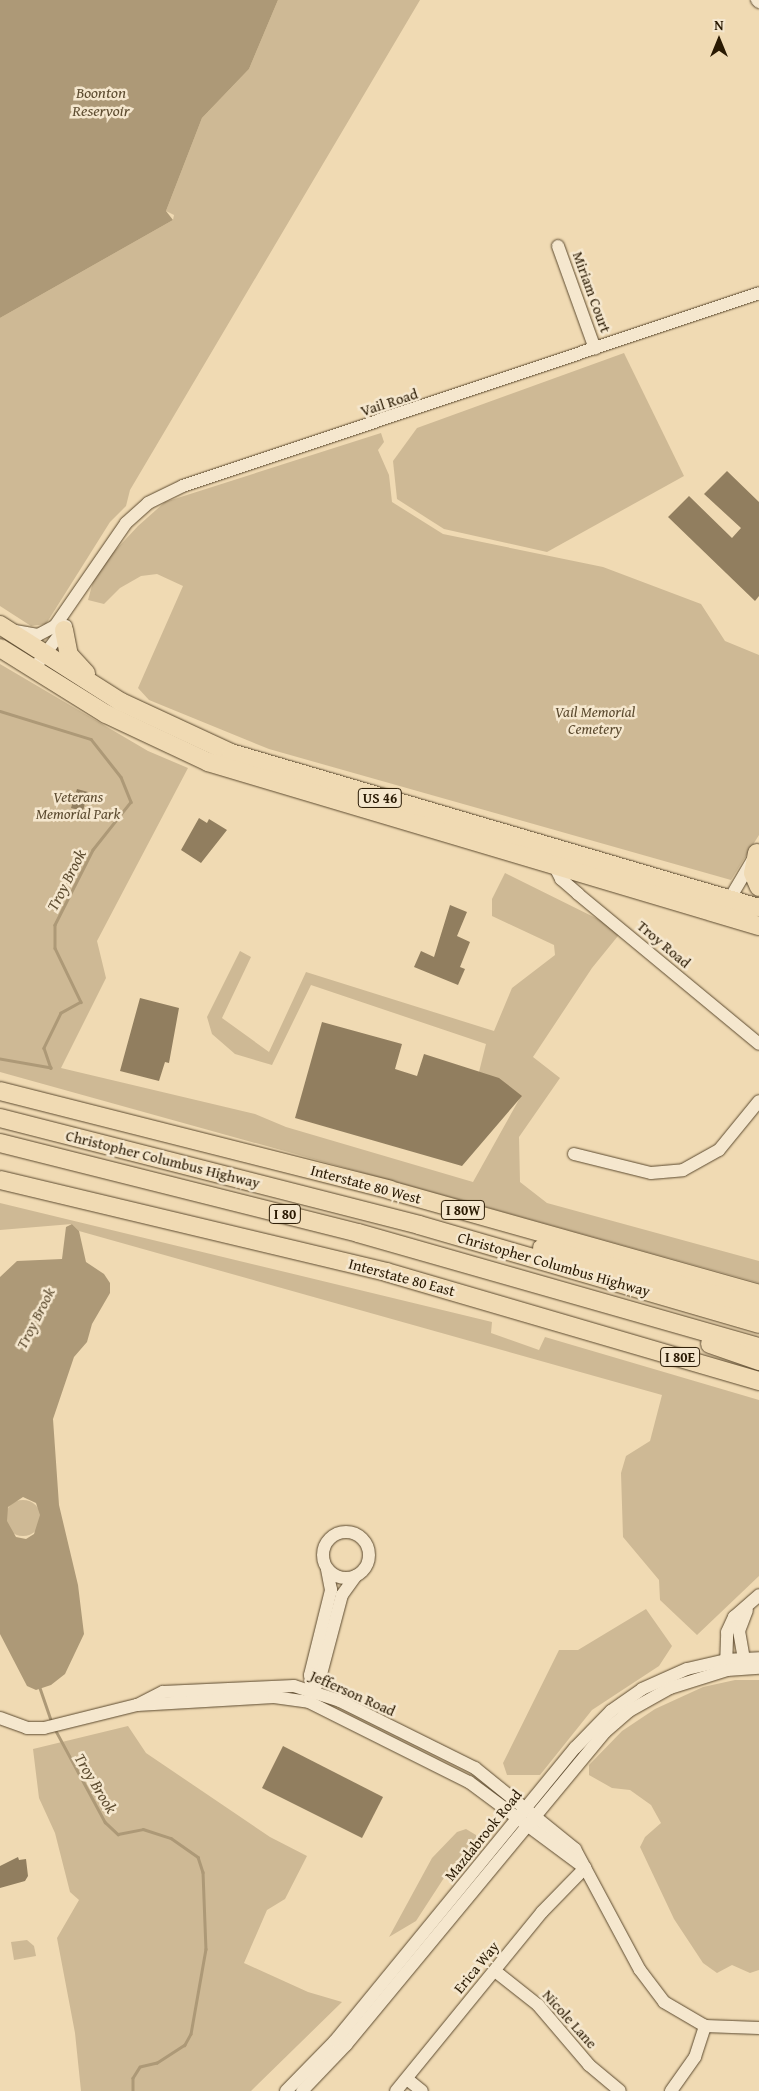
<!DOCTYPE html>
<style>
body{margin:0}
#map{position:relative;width:759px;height:2091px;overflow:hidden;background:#f0dab3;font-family:"Gentium Book Plus",serif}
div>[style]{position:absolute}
.green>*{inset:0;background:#ceb995}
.round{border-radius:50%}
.water>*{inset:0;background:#ad9977}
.stream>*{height:2.5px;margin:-1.25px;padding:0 1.25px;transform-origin:1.25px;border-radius:1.25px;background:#ad9977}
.building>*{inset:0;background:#917e5f}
.roads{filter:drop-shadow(0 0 1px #5c4a2f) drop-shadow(0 0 1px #5c4a2f)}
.minor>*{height:12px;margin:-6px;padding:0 6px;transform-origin:6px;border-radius:6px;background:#f5e7ce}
.minor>.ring{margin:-6px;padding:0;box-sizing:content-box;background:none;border:12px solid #f5e7ce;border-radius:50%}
.highway>*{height:18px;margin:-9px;padding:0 9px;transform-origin:9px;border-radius:9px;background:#f0dab3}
span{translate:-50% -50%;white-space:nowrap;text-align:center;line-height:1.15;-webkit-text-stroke:5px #f5e7ce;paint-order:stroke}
.shield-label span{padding:1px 4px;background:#f5e7ce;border:1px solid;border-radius:4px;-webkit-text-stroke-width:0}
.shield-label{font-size:14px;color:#2a1a03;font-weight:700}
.street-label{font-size:15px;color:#2a1a03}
.park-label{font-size:15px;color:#5b4a2f;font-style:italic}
.water-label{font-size:16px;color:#5e4d31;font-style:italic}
.north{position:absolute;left:694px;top:15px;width:50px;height:50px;-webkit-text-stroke:4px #f5e7ce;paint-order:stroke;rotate:0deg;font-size:14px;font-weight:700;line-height:20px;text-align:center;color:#2a1a03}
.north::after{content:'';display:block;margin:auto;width:18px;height:22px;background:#2a1a03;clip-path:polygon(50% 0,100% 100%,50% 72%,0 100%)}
</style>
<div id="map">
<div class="green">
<i style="clip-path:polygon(278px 0,420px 0,130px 490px,126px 506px,110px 522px,46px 624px,31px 626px,0 606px,0 318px,173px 220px,174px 215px,166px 211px,202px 118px,249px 69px)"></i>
<i style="clip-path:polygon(624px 353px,684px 476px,547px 552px,444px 529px,397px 499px,393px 461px,417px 428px)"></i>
<i style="clip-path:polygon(381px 433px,384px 442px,378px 450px,389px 475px,392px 502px,443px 534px,603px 567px,701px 604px,725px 641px,759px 655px,759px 835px,731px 880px,269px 749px,149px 700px,138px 688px,183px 586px,157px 574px,141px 576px,120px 588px,104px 604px,88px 600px,96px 571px,138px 526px,165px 502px)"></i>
<i style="clip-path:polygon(0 664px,148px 751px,188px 768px,97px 941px,106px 978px,61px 1068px,255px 1114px,286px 1127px,473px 1182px,521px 1096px,479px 1072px,486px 1044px,311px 985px,272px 1065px,235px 1054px,212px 1034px,207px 1017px,240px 951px,251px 957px,222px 1018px,269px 1052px,306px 972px,494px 1031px,512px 988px,555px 955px,554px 945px,492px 916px,492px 899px,505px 873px,622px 931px,592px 968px,533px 1057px,560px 1078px,519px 1137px,520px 1182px,547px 1203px,759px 1261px,759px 1283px,0 1072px)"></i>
<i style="clip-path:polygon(0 1203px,492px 1322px,491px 1333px,539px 1350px,545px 1337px,759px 1400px,759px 1576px,697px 1635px,660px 1600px,659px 1580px,623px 1537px,621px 1473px,626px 1456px,650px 1441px,662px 1395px,79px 1231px,72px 1224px,0 1230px)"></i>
<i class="round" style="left:5px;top:1500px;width:36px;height:36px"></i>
<i style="clip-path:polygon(646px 1609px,672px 1646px,659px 1666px,592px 1710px,540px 1775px,507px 1775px,503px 1763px,559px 1650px,578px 1650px)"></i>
<i style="clip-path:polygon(735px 1680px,759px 1680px,759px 1970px,750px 1973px,732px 1965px,717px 1973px,703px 1963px,674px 1919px,640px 1847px,645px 1837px,661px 1823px,651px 1805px,630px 1790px,612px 1788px,589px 1775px,589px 1765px,622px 1731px,655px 1709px,703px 1687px)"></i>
<i style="clip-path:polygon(128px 1726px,146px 1753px,270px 1837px,307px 1856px,285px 1899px,267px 1910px,244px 1963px,308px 1992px,342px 2002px,251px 2091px,81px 2091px,75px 2033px,57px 1938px,79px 1900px,70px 1892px,55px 1833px,39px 1798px,33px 1749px)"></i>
<i style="clip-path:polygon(466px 1829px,476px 1835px,479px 1843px,473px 1852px,467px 1860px,453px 1864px,416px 1921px,389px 1937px,432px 1858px,457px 1832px)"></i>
<i style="clip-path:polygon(27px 1940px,34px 1946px,36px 1956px,14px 1960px,11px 1942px)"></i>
</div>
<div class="water">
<i style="clip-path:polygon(0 0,278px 0,249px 69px,202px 118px,166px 211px,173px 220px,0 318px)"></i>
<i style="clip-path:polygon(evenodd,72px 1224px,79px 1231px,86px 1262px,104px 1274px,110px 1283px,110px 1293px,92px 1324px,87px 1342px,74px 1357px,53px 1419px,59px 1505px,78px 1585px,84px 1634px,65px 1674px,51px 1685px,36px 1690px,27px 1686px,0 1634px,0 1277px,17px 1261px,62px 1259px,66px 1227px,72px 1224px,23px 1497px,36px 1503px,40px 1515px,34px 1534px,26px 1539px,16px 1537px,7px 1521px,8px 1507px,23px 1497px)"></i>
</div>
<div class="stream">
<i style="left:0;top:711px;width:95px;rotate:17.1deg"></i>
<i style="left:91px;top:739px;width:48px;rotate:51.7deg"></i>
<i style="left:121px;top:777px;width:27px;rotate:68deg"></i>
<i style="left:131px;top:802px;width:61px;rotate:128.4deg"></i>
<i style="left:93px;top:850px;width:84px;rotate:116.9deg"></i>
<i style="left:55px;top:925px;width:23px;rotate:90deg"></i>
<i style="left:55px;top:948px;width:60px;rotate:64.3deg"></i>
<i style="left:81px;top:1002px;width:23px;rotate:151deg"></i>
<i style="left:61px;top:1013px;width:39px;rotate:116deg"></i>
<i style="left:44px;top:1048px;width:21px;rotate:71deg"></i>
<i style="left:51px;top:1068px;width:52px;rotate:-170deg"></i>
<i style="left:40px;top:1688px;width:36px;rotate:71deg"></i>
<i style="left:55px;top:1729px;width:106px;rotate:61.7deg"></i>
<i style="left:105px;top:1822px;width:18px;rotate:43deg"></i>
<i style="left:118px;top:1834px;width:25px;rotate:-11deg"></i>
<i style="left:143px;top:1829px;width:29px;rotate:18deg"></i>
<i style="left:171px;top:1838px;width:33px;rotate:35deg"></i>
<i style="left:198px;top:1857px;width:16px;rotate:72deg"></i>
<i style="left:203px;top:1872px;width:77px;rotate:87.8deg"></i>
<i style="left:206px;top:1949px;width:86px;rotate:100deg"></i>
<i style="left:191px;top:2034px;width:13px;rotate:119deg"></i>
<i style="left:185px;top:2045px;width:33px;rotate:147deg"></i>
<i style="left:157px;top:2063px;width:17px;rotate:167deg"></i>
<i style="left:140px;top:2067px;width:13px;rotate:122deg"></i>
<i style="left:133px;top:2078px;width:13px;rotate:90deg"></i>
</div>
<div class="building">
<i style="clip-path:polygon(727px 471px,759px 502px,759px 596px,755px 601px,668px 517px,689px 496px,732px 538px,741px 528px,704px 494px)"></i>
<i style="clip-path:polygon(77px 789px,88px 792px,83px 811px,71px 808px)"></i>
<i style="clip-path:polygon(199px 818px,207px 823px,209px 819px,227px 830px,201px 863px,181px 850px)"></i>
<i style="clip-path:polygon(450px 905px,467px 912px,457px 936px,470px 942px,460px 967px,465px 969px,458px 985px,414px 967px,421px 951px,434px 957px)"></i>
<i style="clip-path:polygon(140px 998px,179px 1008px,169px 1063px,165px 1062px,159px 1081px,120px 1071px)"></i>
<i style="clip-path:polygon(322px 1022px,402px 1044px,395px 1069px,417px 1076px,424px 1054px,499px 1078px,522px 1096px,462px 1166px,295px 1118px)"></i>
<i style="clip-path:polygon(283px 1746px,383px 1797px,362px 1838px,262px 1788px)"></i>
<i style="clip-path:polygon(18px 1857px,19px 1860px,26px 1859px,28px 1876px,25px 1881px,0 1888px,0 1866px)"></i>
</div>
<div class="roads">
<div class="minor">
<i style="left:757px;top:0;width:3px;rotate:45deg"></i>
<i style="left:558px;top:246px;width:109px;rotate:70.2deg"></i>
<i style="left:15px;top:631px;width:23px;rotate:10deg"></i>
<i style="left:38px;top:635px;width:19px;rotate:-28deg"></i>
<i style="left:55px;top:626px;width:125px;rotate:-55.4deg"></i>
<i style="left:126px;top:523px;width:30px;rotate:-42deg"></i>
<i style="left:148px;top:503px;width:39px;rotate:-26deg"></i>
<i style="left:183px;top:486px;width:607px;rotate:-18.52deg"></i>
<i style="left:33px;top:670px;width:55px;rotate:-53.1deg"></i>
<i style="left:554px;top:865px;width:16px;rotate:63deg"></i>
<i style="left:561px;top:879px;width:23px;rotate:41deg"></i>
<i style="left:578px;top:894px;width:235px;rotate:39.6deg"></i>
<i style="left:729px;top:900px;width:45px;rotate:-59.5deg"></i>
<i style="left:574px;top:1154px;width:79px;rotate:13.9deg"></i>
<i style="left:651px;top:1173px;width:32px;rotate:-5deg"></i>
<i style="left:683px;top:1170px;width:41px;rotate:-29.1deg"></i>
<i style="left:719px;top:1150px;width:63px;rotate:-50.8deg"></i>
<i class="ring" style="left:323px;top:1532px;width:34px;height:34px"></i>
<i style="left:745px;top:1665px;width:35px;rotate:-100deg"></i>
<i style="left:739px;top:1631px;width:22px;rotate:-69deg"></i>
<i style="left:726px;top:1667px;width:35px;rotate:-88deg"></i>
<i style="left:727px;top:1632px;width:17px;rotate:-65deg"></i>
<i style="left:734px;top:1617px;width:33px;rotate:-41deg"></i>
<i style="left:312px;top:1689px;width:14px;rotate:-98deg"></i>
<i style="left:310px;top:1675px;width:88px;rotate:-76.1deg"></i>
<i style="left:331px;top:1590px;width:21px;rotate:-101deg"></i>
<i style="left:310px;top:1697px;width:21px;rotate:-62deg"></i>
<i style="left:320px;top:1678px;width:86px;rotate:-75.2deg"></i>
<i style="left:342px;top:1595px;width:24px;rotate:-54deg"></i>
<i style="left:137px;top:1705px;width:29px;rotate:-27deg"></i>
<i style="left:163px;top:1692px;width:131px;rotate:-2.6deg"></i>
<i style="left:294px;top:1686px;width:48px;rotate:18.1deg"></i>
<i style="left:340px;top:1701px;width:151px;rotate:26.4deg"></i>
<i style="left:475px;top:1768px;width:129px;rotate:39deg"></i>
<i style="left:575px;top:1849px;width:137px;rotate:61.8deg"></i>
<i style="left:640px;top:1970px;width:40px;rotate:53deg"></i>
<i style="left:664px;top:2002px;width:48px;rotate:30.3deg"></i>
<i style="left:705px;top:2026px;width:54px;rotate:2.1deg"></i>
<i style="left:0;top:1718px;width:29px;rotate:20deg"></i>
<i style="left:27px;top:1728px;width:17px"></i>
<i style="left:44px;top:1728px;width:96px;rotate:-13.9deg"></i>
<i style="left:137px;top:1705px;width:137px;rotate:-3.3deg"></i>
<i style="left:274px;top:1697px;width:35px;rotate:8deg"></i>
<i style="left:309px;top:1702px;width:179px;rotate:26.6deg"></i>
<i style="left:469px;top:1782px;width:144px;rotate:36.6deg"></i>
<i style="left:495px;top:1971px;width:55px;rotate:38.3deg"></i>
<i style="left:538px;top:2005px;width:79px;rotate:49.6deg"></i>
<i style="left:589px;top:2065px;width:40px;rotate:40deg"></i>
<i style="left:407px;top:2079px;width:19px;rotate:39deg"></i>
<i style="left:286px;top:2091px;width:70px;rotate:-45.6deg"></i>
<i style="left:335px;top:2041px;width:379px;rotate:-50.7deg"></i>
<i style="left:575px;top:1748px;width:52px;rotate:-45.8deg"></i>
<i style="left:611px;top:1711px;width:38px;rotate:-35deg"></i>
<i style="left:642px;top:1689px;width:49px;rotate:-24deg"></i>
<i style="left:687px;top:1669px;width:39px;rotate:-13deg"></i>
<i style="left:725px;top:1660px;width:34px;rotate:-3deg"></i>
<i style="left:302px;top:2091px;width:64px;rotate:-46.3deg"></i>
<i style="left:346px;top:2045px;width:406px;rotate:-50.4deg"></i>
<i style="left:605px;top:1732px;width:32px;rotate:-41deg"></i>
<i style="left:629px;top:1711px;width:47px;rotate:-29.3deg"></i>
<i style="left:670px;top:1688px;width:60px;rotate:-17.5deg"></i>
<i style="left:727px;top:1670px;width:32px;rotate:-4deg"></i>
<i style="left:396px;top:2091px;width:231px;rotate:-50.8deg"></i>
<i style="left:542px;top:1912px;width:62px;rotate:-45.7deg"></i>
<i style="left:671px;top:2091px;width:42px;rotate:-54.8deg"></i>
<i style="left:695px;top:2057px;width:33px;rotate:-72deg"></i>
</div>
<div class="highway">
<i style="left:0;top:625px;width:143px;rotate:32.5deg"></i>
<i style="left:121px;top:702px;width:121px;rotate:24.9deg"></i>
<i style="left:231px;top:753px;width:550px;rotate:16.36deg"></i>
<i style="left:64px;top:630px;width:25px;rotate:79deg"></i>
<i style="left:69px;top:655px;width:25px;rotate:47deg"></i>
<i style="left:0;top:648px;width:125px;rotate:31.9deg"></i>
<i style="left:106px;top:714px;width:113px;rotate:25.2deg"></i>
<i style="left:208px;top:762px;width:575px;rotate:16.58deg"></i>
<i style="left:757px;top:853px;width:20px;rotate:101deg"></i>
<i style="left:753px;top:873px;width:15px;rotate:67deg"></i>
<i style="left:0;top:1091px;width:402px;rotate:14.2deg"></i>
<i style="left:390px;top:1190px;width:383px;rotate:15.7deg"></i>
<i style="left:0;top:1118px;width:432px;rotate:14.3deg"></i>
<i style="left:419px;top:1225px;width:354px;rotate:16.2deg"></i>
<i style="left:0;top:1143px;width:369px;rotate:14.1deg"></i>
<i style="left:358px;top:1233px;width:417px;rotate:15.9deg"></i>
<i style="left:0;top:1180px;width:397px;rotate:13.4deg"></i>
<i style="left:386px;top:1272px;width:389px;rotate:16.3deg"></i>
<i style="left:542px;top:1248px;width:225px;rotate:15deg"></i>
<i style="left:710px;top:1344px;width:52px;rotate:19.1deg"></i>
</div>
</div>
<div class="shield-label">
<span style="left:380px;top:798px">US 46</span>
<span style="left:463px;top:1210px">I 80W</span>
<span style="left:285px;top:1214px">I 80</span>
<span style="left:680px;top:1357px">I 80E</span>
</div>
<div class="street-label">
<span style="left:592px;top:292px;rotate:70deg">Miriam Court</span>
<span style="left:389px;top:402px;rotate:-18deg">Vail Road</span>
<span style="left:664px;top:944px;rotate:40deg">Troy Road</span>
<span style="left:163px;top:1159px;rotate:14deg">Christopher Columbus Highway</span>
<span style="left:366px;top:1184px;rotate:15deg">Interstate 80 West</span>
<span style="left:554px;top:1264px;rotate:16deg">Christopher Columbus Highway</span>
<span style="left:402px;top:1277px;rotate:15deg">Interstate 80 East</span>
<span style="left:353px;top:1693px;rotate:24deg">Jefferson Road</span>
<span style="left:483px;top:1835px;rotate:-51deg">Mazdabrook Road</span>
<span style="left:476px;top:1967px;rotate:-51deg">Erica Way</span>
<span style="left:570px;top:2019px;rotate:48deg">Nicole Lane</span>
</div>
<div class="park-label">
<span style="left:595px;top:720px">Vail Memorial<br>Cemetery</span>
<span style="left:78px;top:805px">Veterans<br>Memorial Park</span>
</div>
<div class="water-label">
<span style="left:101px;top:101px">Boonton<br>Reservoir</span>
<span style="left:66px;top:880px;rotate:-63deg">Troy Brook</span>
<span style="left:35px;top:1318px;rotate:-63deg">Troy Brook</span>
<span style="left:96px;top:1783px;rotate:59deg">Troy Brook</span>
</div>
<div class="north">N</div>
</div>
